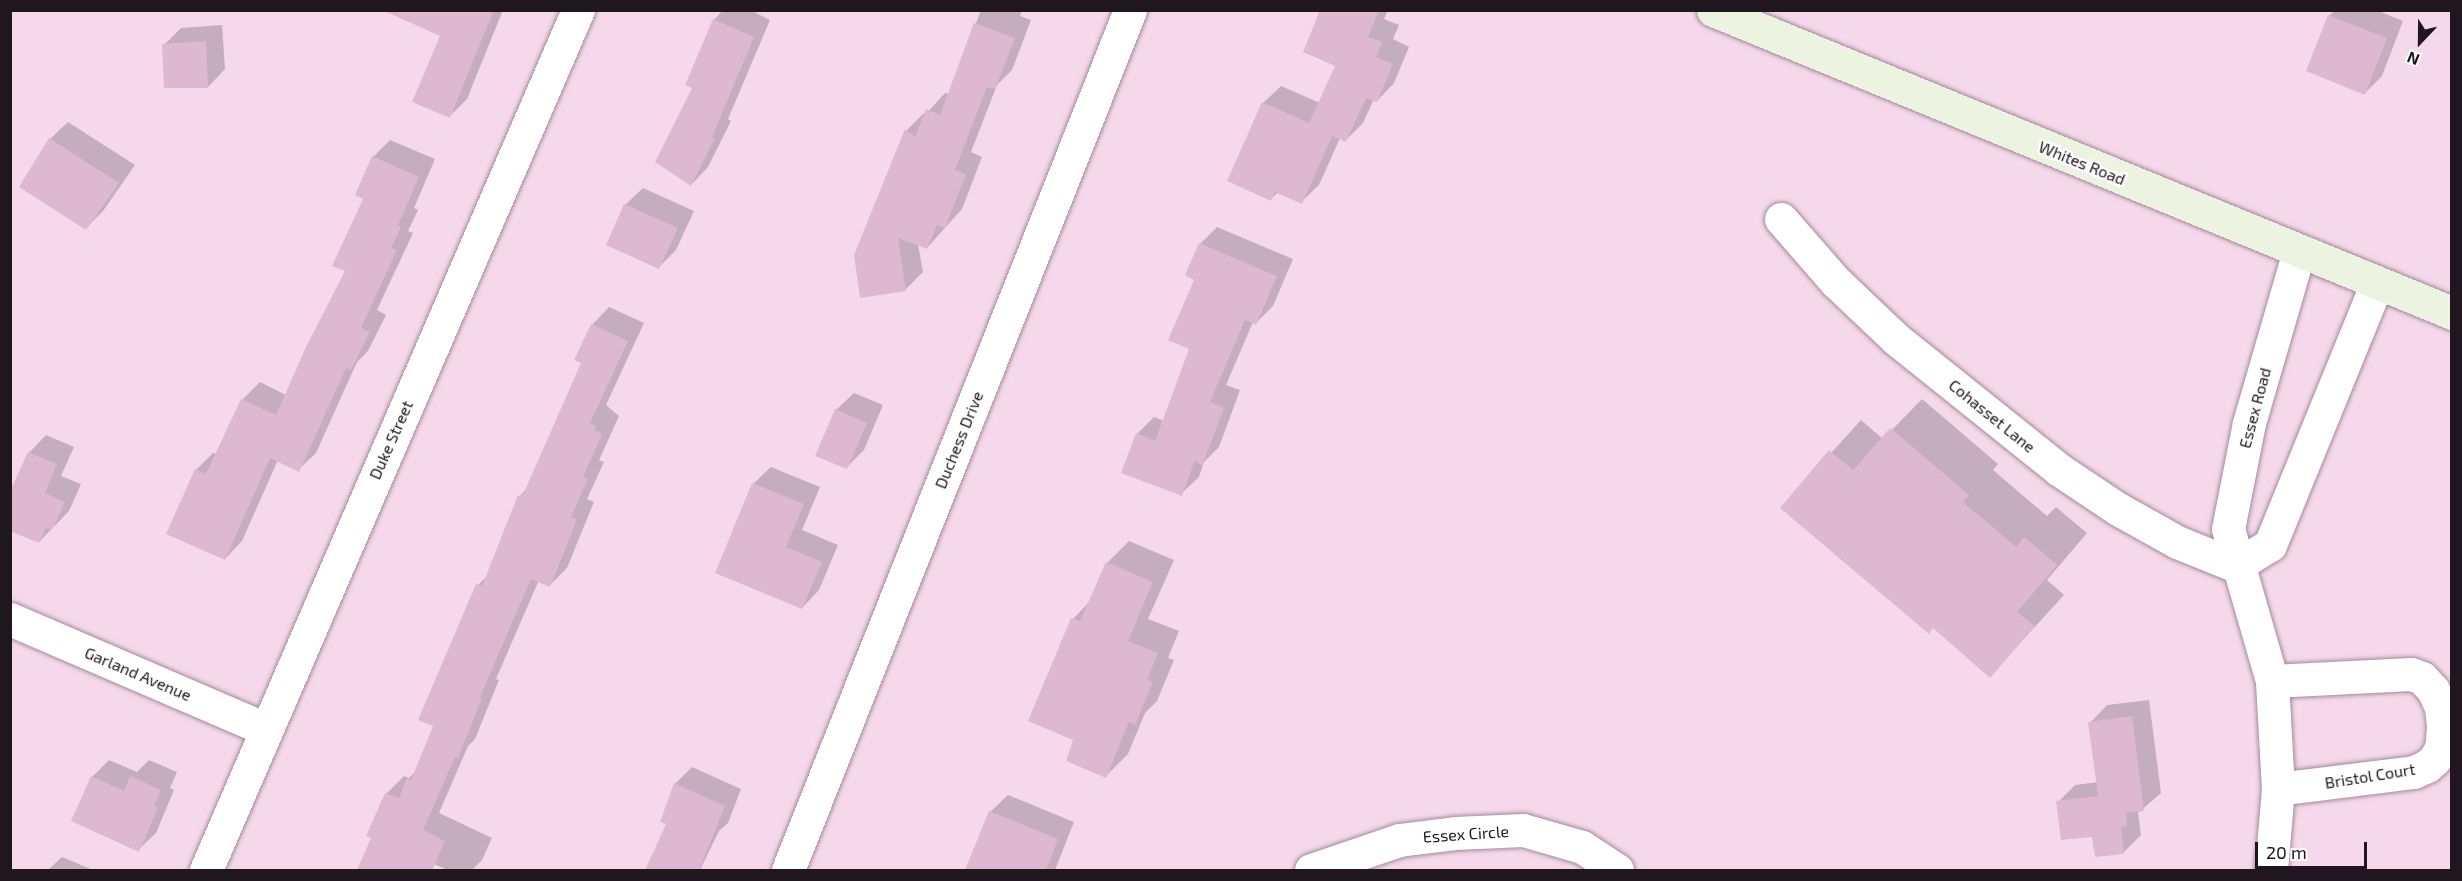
<!DOCTYPE html>
<style>
body{margin:0}
#map{position:relative;width:2462px;height:881px;overflow:hidden;background:#f5d9eb;font-family:"Exo 2",sans-serif}
div>[style]{position:absolute}
.shadow>*{inset:0;background:#0003}
.building>*{inset:0;background:#ddb8d0}
.roads{filter:drop-shadow(0 0 2px #a48a9b) drop-shadow(0 0 2px #a48a9b)}
.street>*{height:33px;margin:-16.5px;padding:0 16.5px;transform-origin:16.5px;border-radius:16.5px;background:#fff}
.secondary>*{height:33px;margin:-16.5px;padding:0 16.5px;transform-origin:16.5px;border-radius:16.5px;background:#ecf4e1}
span{translate:-50% -50%;white-space:nowrap;text-align:center;line-height:1.15;-webkit-text-stroke:5px #fff;paint-order:stroke}
.street-label{font-size:16px;color:#20161d}
.frame{position:absolute;inset:0;border:12px solid #20161d;pointer-events:none}
.north{position:absolute;left:2390px;top:12px;width:60px;height:60px;-webkit-text-stroke:4px #fff;paint-order:stroke;rotate:202deg;font-size:16px;font-weight:700;line-height:24px;text-align:center;color:#20161d}
.north::after{content:'';display:block;margin:auto;width:21px;height:27px;background:#20161d;clip-path:polygon(50% 0,100% 100%,50% 72%,0 100%)}
.scale{position:absolute;left:2255px;top:842px;width:112px;height:27px;box-sizing:border-box;border:3px solid #20161d;border-top:0;padding-left:8px;font-size:18px;line-height:21px;white-space:nowrap;color:#20161d;-webkit-text-stroke:4px #fff;paint-order:stroke}
</style>
<div id="map">
<div class="shadow">
<i style="clip-path:polygon(427px 10px,503px 10px,467px 99px,450px 116px,442px 35px)"></i>
<i style="clip-path:polygon(723px 10px,750px 10px,770px 20px,728px 119px,731px 121px,708px 167px,691px 185px,694px 87px,714px 20px)"></i>
<i style="clip-path:polygon(981px 10px,1022px 10px,1020px 16px,1031px 20px,1012px 70px,997px 85px,971px 152px,982px 157px,962px 209px,927px 248px,918px 244px,923px 272px,905px 290px,861px 297px,907px 130px,924px 113px,925px 115px,945px 93px,949px 94px)"></i>
<i style="clip-path:polygon(1322px 10px,1388px 10px,1384px 19px,1399px 25px,1393px 39px,1409px 47px,1394px 83px,1377px 101px,1374px 99px,1363px 123px,1346px 140px,1340px 138px,1319px 185px,1301px 202px,1278px 192px,1271px 199px,1263px 103px,1281px 86px,1320px 103px,1337px 65px)"></i>
<i style="clip-path:polygon(2335px 10px,2376px 10px,2403px 21px,2382px 76px,2365px 93px,2329px 16px)"></i>
<i style="clip-path:polygon(222px 25px,225px 69px,208px 87px,164px 45px,181px 28px)"></i>
<i style="clip-path:polygon(68px 122px,135px 165px,103px 211px,86px 228px,50px 139px)"></i>
<i style="clip-path:polygon(390px 140px,435px 159px,414px 208px,418px 210px,408px 231px,413px 233px,377px 310px,386px 315px,368px 351px,357px 362px,316px 453px,298px 470px,278px 460px,242px 541px,225px 559px,196px 470px,213px 453px,217px 454px,242px 400px,260px 382px,286px 395px,347px 271px,373px 157px)"></i>
<i style="clip-path:polygon(643px 188px,694px 211px,676px 250px,659px 267px,625px 205px)"></i>
<i style="clip-path:polygon(1217px 227px,1293px 259px,1273px 306px,1256px 323px,1253px 322px,1226px 385px,1240px 390px,1219px 447px,1204px 462px,1199px 477px,1181px 494px,1137px 434px,1154px 417px,1164px 421px,1191px 348px,1200px 244px)"></i>
<i style="clip-path:polygon(609px 307px,644px 323px,606px 405px,619px 416px,599px 460px,604px 462px,587px 499px,594px 502px,567px 568px,550px 585px,539px 580px,496px 679px,499px 680px,475px 739px,468px 746px,439px 813px,492px 838px,482px 860px,472px 870px,448px 870px,412px 855px,406px 870px,358px 870px,373px 837px,368px 835px,387px 793px,404px 776px,409px 778px,416px 771px,435px 725px,478px 585px,488px 575px,520px 496px,527px 488px,583px 362px,592px 325px)"></i>
<i style="clip-path:polygon(854px 393px,883px 405px,864px 450px,846px 468px,836px 410px)"></i>
<i style="clip-path:polygon(1922px 399px,1998px 464px,1993px 470px,2047px 516px,2056px 507px,2087px 533px,2047px 580px,2064px 595px,1990px 676px,1934px 627px,1782px 507px,1861px 420px,1883px 439px)"></i>
<i style="clip-path:polygon(46px 435px,74px 447px,61px 476px,81px 484px,69px 511px,39px 542px,29px 453px)"></i>
<i style="clip-path:polygon(771px 467px,820px 487px,802px 530px,838px 545px,819px 590px,802px 608px,753px 484px)"></i>
<i style="clip-path:polygon(1129px 541px,1174px 560px,1148px 619px,1179px 631px,1168px 658px,1174px 660px,1157px 701px,1145px 713px,1128px 754px,1106px 776px,1075px 739px,1073px 619px,1091px 600px,1107px 563px)"></i>
<i style="clip-path:polygon(2149px 700px,2161px 793px,2138px 813px,2141px 835px,2124px 852px,2094px 835px,2058px 802px,2075px 785px,2098px 782px,2090px 723px,2107px 705px)"></i>
<i style="clip-path:polygon(109px 760px,137px 772px,149px 760px,177px 772px,170px 788px,174px 790px,156px 833px,138px 850px,92px 777px)"></i>
<i style="clip-path:polygon(692px 767px,741px 789px,728px 823px,719px 831px,700px 870px,647px 870px,668px 823px,675px 784px)"></i>
<i style="clip-path:polygon(1008px 795px,1074px 822px,1055px 870px,967px 870px,990px 812px)"></i>
<i style="clip-path:polygon(62px 857px,93px 870px,48px 870px)"></i>
</div>
<div class="building">
<i style="clip-path:polygon(382px 10px,494px 10px,450px 118px,412px 102px,440px 36px)"></i>
<i style="clip-path:polygon(1320px 10px,1379px 10px,1368px 37px,1382px 42px,1376px 57px,1393px 64px,1377px 102px,1366px 98px,1346px 142px,1332px 136px,1302px 204px,1275px 192px,1271px 201px,1227px 181px,1262px 102px,1309px 123px,1335px 66px,1303px 52px)"></i>
<i style="clip-path:polygon(2328px 15px,2387px 38px,2365px 95px,2306px 71px)"></i>
<i style="clip-path:polygon(713px 19px,754px 37px,712px 137px,715px 138px,691px 186px,655px 162px,692px 88px,685px 85px)"></i>
<i style="clip-path:polygon(974px 23px,1015px 38px,995px 89px,987px 87px,955px 170px,966px 174px,945px 228px,937px 225px,927px 249px,898px 238px,906px 291px,860px 298px,854px 255px,905px 129px,915px 137px,926px 109px,940px 115px)"></i>
<i style="clip-path:polygon(206px 41px,208px 88px,164px 88px,162px 44px)"></i>
<i style="clip-path:polygon(49px 138px,119px 183px,86px 230px,19px 187px)"></i>
<i style="clip-path:polygon(372px 156px,419px 177px,398px 225px,401px 227px,391px 248px,397px 250px,361px 328px,370px 332px,351px 370px,346px 368px,299px 472px,270px 458px,225px 560px,166px 534px,195px 469px,206px 474px,241px 399px,276px 415px,306px 347px,345px 271px,332px 266px,363px 199px,355px 195px)"></i>
<i style="clip-path:polygon(624px 204px,678px 228px,659px 269px,606px 245px)"></i>
<i style="clip-path:polygon(1199px 243px,1277px 276px,1256px 325px,1245px 320px,1210px 402px,1224px 408px,1202px 466px,1195px 460px,1182px 496px,1121px 473px,1136px 433px,1155px 441px,1189px 349px,1168px 340px,1194px 280px,1185px 275px)"></i>
<i style="clip-path:polygon(591px 324px,628px 341px,590px 423px,596px 426px,595px 430px,602px 434px,583px 477px,588px 479px,571px 517px,577px 519px,550px 587px,531px 579px,480px 697px,482px 698px,458px 758px,455px 757px,423px 830px,445px 841px,432px 870px,357px 870px,371px 838px,366px 836px,385px 793px,399px 798px,407px 778px,411px 780px,433px 726px,418px 720px,476px 584px,482px 586px,518px 495px,522px 497px,581px 363px,574px 360px)"></i>
<i style="clip-path:polygon(835px 409px,867px 423px,847px 469px,815px 456px)"></i>
<i style="clip-path:polygon(1890px 428px,1969px 495px,1963px 502px,2016px 547px,2024px 537px,2057px 565px,2017px 612px,2035px 626px,1990px 678px,1933px 628px,1929px 634px,1780px 508px,1829px 450px,1853px 470px)"></i>
<i style="clip-path:polygon(28px 452px,57px 464px,45px 493px,65px 502px,52px 530px,46px 527px,39px 543px,10px 531px,10px 491px)"></i>
<i style="clip-path:polygon(752px 483px,804px 504px,786px 547px,822px 562px,802px 609px,715px 573px)"></i>
<i style="clip-path:polygon(1106px 562px,1153px 582px,1128px 641px,1158px 653px,1147px 680px,1153px 682px,1135px 725px,1129px 722px,1106px 778px,1066px 761px,1073px 740px,1028px 721px,1071px 618px,1080px 621px)"></i>
<i style="clip-path:polygon(2132px 716px,2144px 811px,2126px 813px,2127px 826px,2121px 827px,2124px 854px,2095px 857px,2092px 837px,2061px 840px,2056px 801px,2098px 796px,2088px 722px)"></i>
<i style="clip-path:polygon(91px 776px,124px 791px,130px 776px,161px 790px,154px 806px,158px 807px,139px 852px,71px 821px)"></i>
<i style="clip-path:polygon(674px 783px,725px 806px,699px 870px,645px 870px,666px 824px,660px 822px)"></i>
<i style="clip-path:polygon(989px 811px,1058px 839px,1046px 870px,965px 870px)"></i>
</div>
<div class="roads">
<div class="street">
<i style="left:1781px;top:219px;width:84px;rotate:48.9deg"></i>
<i style="left:1836px;top:282px;width:83px;rotate:43.5deg"></i>
<i style="left:1896px;top:339px;width:208px;rotate:38.7deg"></i>
<i style="left:2058px;top:469px;width:72px;rotate:33.7deg"></i>
<i style="left:2118px;top:509px;width:68px;rotate:29.2deg"></i>
<i style="left:2177px;top:542px;width:64px;rotate:22.1deg"></i>
<i style="left:2236px;top:566px;width:40px;rotate:-32deg"></i>
<i style="left:2270px;top:545px;width:283px;rotate:-67.8deg"></i>
<i style="left:10px;top:619px;width:278px;rotate:23.3deg"></i>
<i style="left:2272px;top:681px;width:139px;rotate:-2.9deg"></i>
<i style="left:2411px;top:674px;width:12px;rotate:20deg"></i>
<i style="left:2422px;top:678px;width:16px;rotate:47deg"></i>
<i style="left:2433px;top:690px;width:19px;rotate:65deg"></i>
<i style="left:2441px;top:707px;width:20px;rotate:84deg"></i>
<i style="left:2443px;top:727px;width:21px;rotate:95deg"></i>
<i style="left:2441px;top:748px;width:13px;rotate:119deg"></i>
<i style="left:2435px;top:759px;width:11px;rotate:139deg"></i>
<i style="left:2427px;top:766px;width:14px;rotate:155deg"></i>
<i style="left:2414px;top:772px;width:137px;rotate:172.9deg"></i>
<i style="left:206px;top:870px;width:937px;rotate:-66.61deg"></i>
<i style="left:788px;top:870px;width:926px;rotate:-68.31deg"></i>
<i style="left:1311px;top:870px;width:93px;rotate:-18.8deg"></i>
<i style="left:1399px;top:840px;width:56px;rotate:-7.1deg"></i>
<i style="left:1455px;top:833px;width:68px;rotate:-2.5deg"></i>
<i style="left:1523px;top:830px;width:61px;rotate:16.1deg"></i>
<i style="left:1582px;top:847px;width:42px;rotate:33.3deg"></i>
<i style="left:2271px;top:870px;width:81px;rotate:-85.1deg"></i>
<i style="left:2278px;top:789px;width:108px;rotate:-93.2deg"></i>
<i style="left:2272px;top:681px;width:158px;rotate:-106.1deg"></i>
<i style="left:2228px;top:529px;width:108px;rotate:-78.8deg"></i>
<i style="left:2249px;top:423px;width:179px;rotate:-73.8deg"></i>
</div>
<div class="secondary">
<i style="left:1713px;top:10px;width:799px;rotate:22.29deg"></i>
</div>
</div>
<div class="street-label">
<span style="left:2082px;top:163px;rotate:22deg">Whites Road</span>
<span style="left:2255px;top:408px;rotate:-75deg">Essex Road</span>
<span style="left:1992px;top:416px;rotate:39deg">Cohasset Lane</span>
<span style="left:391px;top:440px;rotate:-66deg">Duke Street</span>
<span style="left:959px;top:440px;rotate:-68deg">Duchess Drive</span>
<span style="left:138px;top:674px;rotate:23deg">Garland Avenue</span>
<span style="left:2370px;top:776px;rotate:-9deg">Bristol Court</span>
<span style="left:1466px;top:834px;rotate:-4deg">Essex Circle</span>
</div>
<div class="frame"></div>
<div class="north">N</div>
<div class="scale">20 m</div>
</div>
